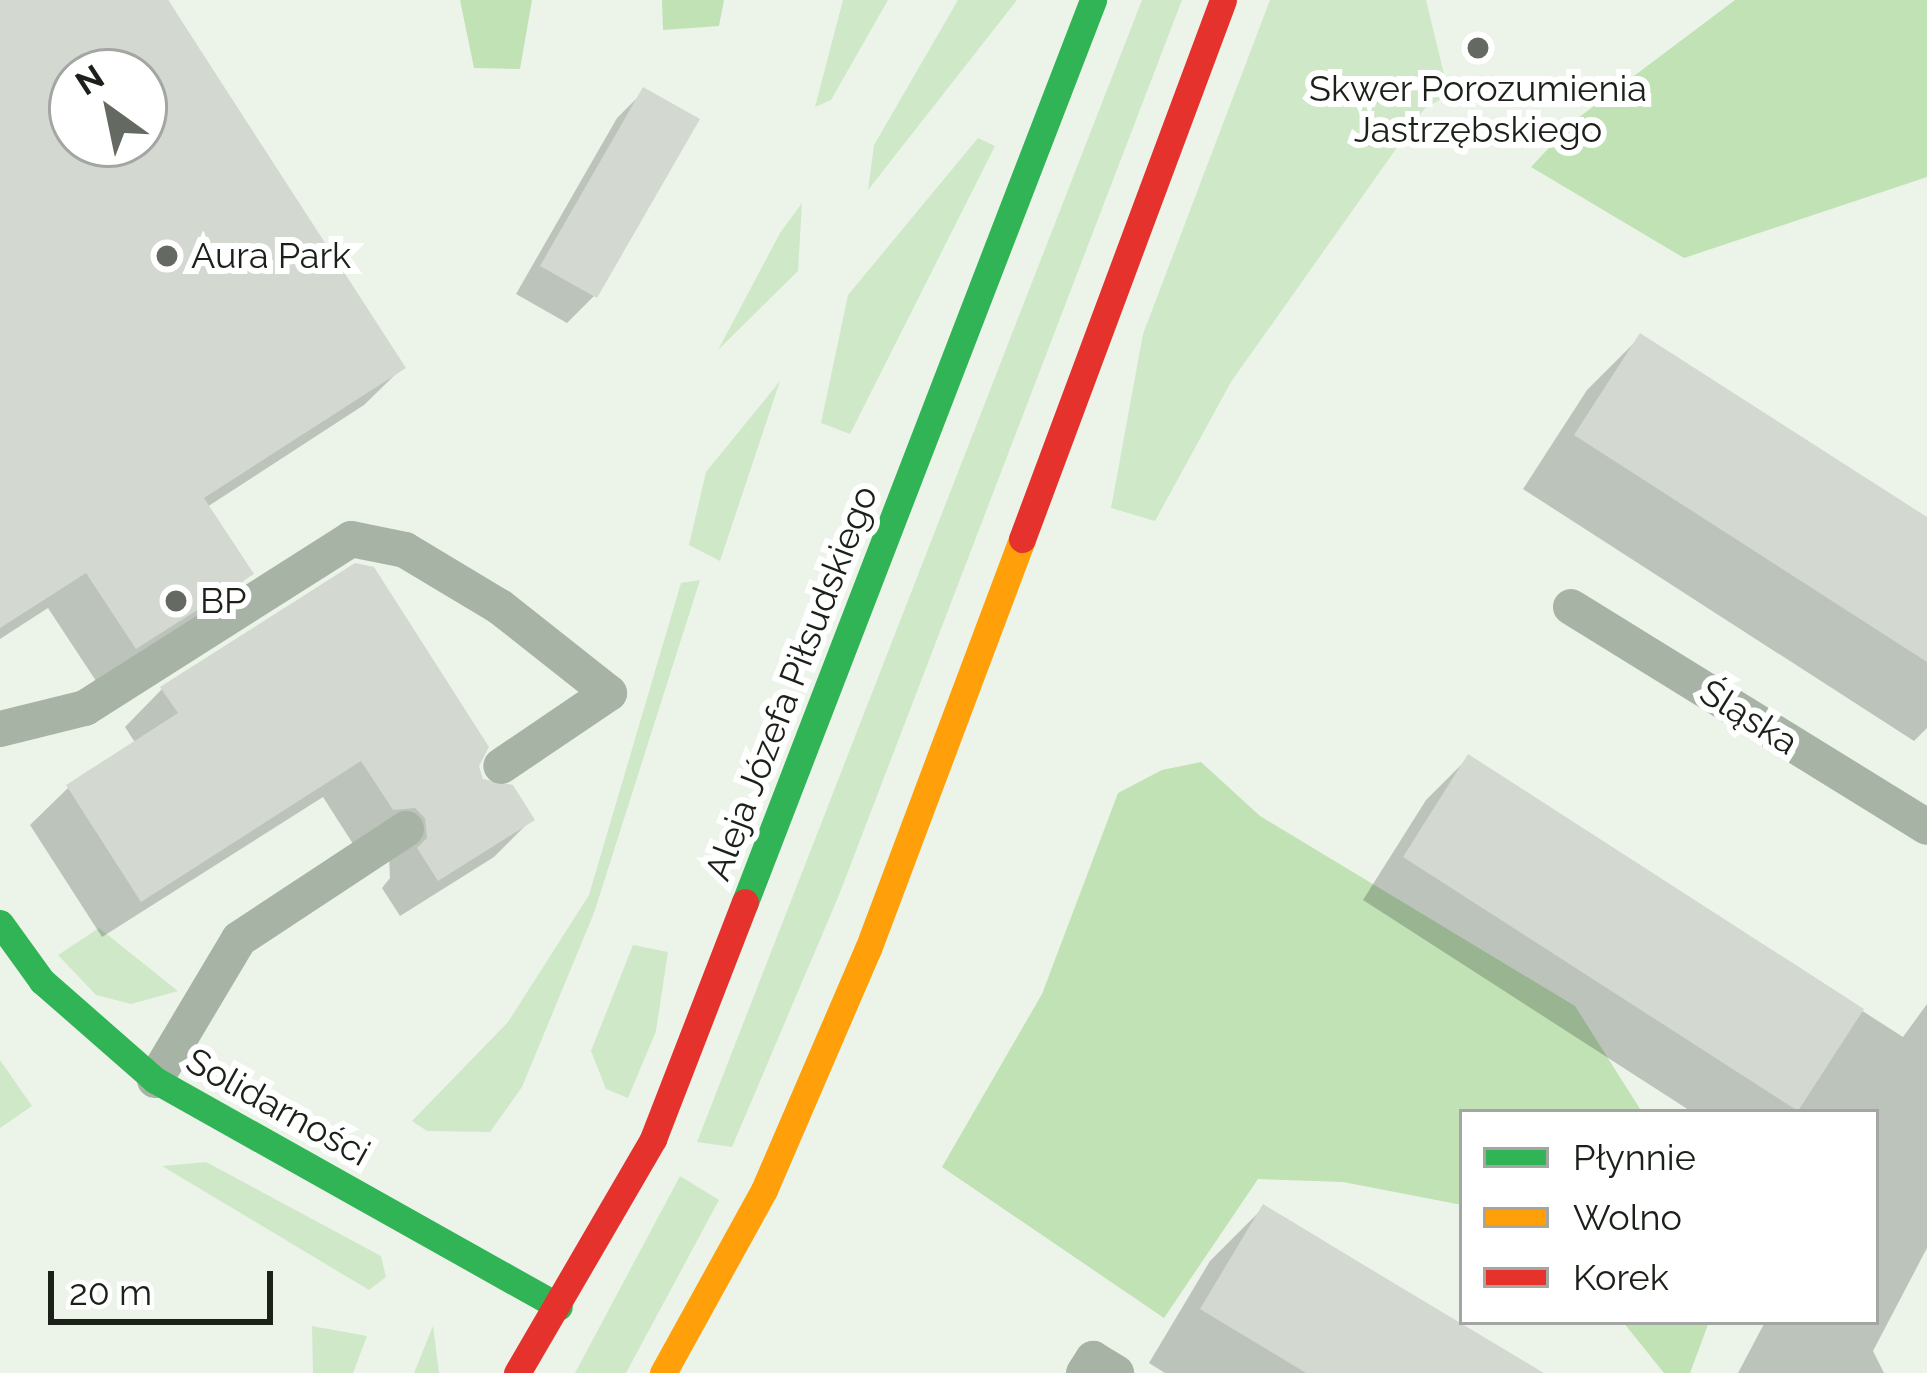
<!DOCTYPE html>
<meta charset="utf-8">
<style>
body{margin:0}
#map{position:relative;width:1927px;height:1373px;overflow:hidden;background:#ecf4ea;font-family:Raleway,sans-serif}
div>[style]{position:absolute}
.green>*{inset:0;background:#cfe8c7}
.forest>*{inset:0;background:#c0e2b5}
.shadow>*{inset:0;background:#0003}
.building>*{inset:0;background:#d3d9d1}
.lane>*{height:36px;margin:-18px;padding:0 18px;transform-origin:18px;border-radius:18px;background:#a7b3a4}
.fast>*{height:27px;margin:-13.5px;padding:0 13.5px;transform-origin:13.5px;border-radius:13.5px;background:#30b455}
.slow>*{height:27px;margin:-13.5px;padding:0 13.5px;transform-origin:13.5px;border-radius:13.5px;background:#ff9f0a}
.jam>*{height:27px;margin:-13.5px;padding:0 13.5px;transform-origin:13.5px;border-radius:13.5px;background:#e5322d}
.dots>*{width:33px;height:33px;translate:-50% -50%;box-sizing:border-box;border:6px solid #fff;border-radius:50%}
span{translate:-50% -50%;white-space:nowrap;text-align:center;line-height:1.15;-webkit-text-stroke:12px #fff;paint-order:stroke}
.poi-label{font-size:36px;color:#1b2019}
.left{translate:0 -50%;text-align:left}
.street-label{font-size:36px;color:#1b2019}
.legend{position:absolute;left:1459px;top:1109px;width:420px;height:216px;box-sizing:border-box;background:#fff;border:3px solid #a4a6a3;margin:0;padding:15px 21px;list-style:none;font-size:36px;color:#1b2019}
.legend li{display:flex;align-items:center;gap:24px;height:60px}
.legend b{width:60px;border:3px solid #a4a6a3}
.north{position:absolute;left:48px;top:48px;width:120px;height:120px;box-sizing:border-box;background:#fff;border:3px solid #a4a6a3;border-radius:50%;rotate:327deg;font-size:33px;font-weight:700;line-height:48px;text-align:center;color:#1b2019}
.north::after{content:'';display:block;margin:auto;width:42px;height:54px;background:#646a62;clip-path:polygon(50% 0,100% 100%,50% 72%,0 100%)}
.scale{position:absolute;left:48px;top:1271px;width:225px;height:54px;box-sizing:border-box;border:6px solid #1b2019;border-top:0;padding-left:15px;font-size:36px;line-height:42px;white-space:nowrap;color:#1b2019;-webkit-text-stroke:9px #fff;paint-order:stroke}
</style>
<div id="map">
<div class="green">
<i style="clip-path:polygon(843px 0,888px 0,831px 100px,815px 107px)"></i>
<i style="clip-path:polygon(958px 0,1017px 0,868px 190px,874px 145px)"></i>
<i style="clip-path:polygon(1142px 0,1182px 0,839px 895px,732px 1147px,697px 1142px)"></i>
<i style="clip-path:polygon(1270px 0,1426px 0,1449px 95px,1425px 108px,1231px 382px,1155px 521px,1111px 508px,1143px 334px)"></i>
<i style="clip-path:polygon(978px 138px,995px 146px,850px 434px,821px 423px,848px 295px)"></i>
<i style="clip-path:polygon(802px 203px,798px 271px,718px 350px,780px 233px)"></i>
<i style="clip-path:polygon(780px 381px,720px 561px,689px 545px,706px 472px)"></i>
<i style="clip-path:polygon(700px 580px,594px 913px,522px 1087px,490px 1132px,427px 1131px,412px 1121px,508px 1022px,589px 895px,681px 583px)"></i>
<i style="clip-path:polygon(99px 928px,178px 991px,131px 1004px,96px 995px,58px 955px)"></i>
<i style="clip-path:polygon(633px 945px,668px 952px,656px 1031px,628px 1098px,606px 1089px,591px 1051px)"></i>
<i style="clip-path:polygon(0 1060px,32px 1106px,0 1128px)"></i>
<i style="clip-path:polygon(206px 1162px,381px 1256px,386px 1277px,369px 1290px,162px 1166px)"></i>
<i style="clip-path:polygon(680px 1176px,719px 1200px,626px 1373px,575px 1373px)"></i>
<i style="clip-path:polygon(312px 1326px,367px 1336px,353px 1373px,313px 1373px)"></i>
<i style="clip-path:polygon(433px 1326px,439px 1373px,414px 1373px)"></i>
</div>
<div class="forest">
<i style="clip-path:polygon(460px 0,532px 0,520px 69px,474px 68px)"></i>
<i style="clip-path:polygon(662px 0,724px 0,719px 26px,663px 30px)"></i>
<i style="clip-path:polygon(1735px 0,1927px 0,1927px 177px,1684px 258px,1531px 167px,1574px 121px)"></i>
<i style="clip-path:polygon(1201px 762px,1260px 816px,1575px 1006px,1642px 1112px,1462px 1112px,1462px 1205px,1343px 1182px,1258px 1179px,1164px 1318px,942px 1167px,1042px 994px,1118px 793px,1162px 770px)"></i>
<i style="clip-path:polygon(1623px 1322px,1709px 1322px,1690px 1373px,1664px 1373px)"></i>
</div>
<div class="shadow">
<i style="clip-path:polygon(evenodd,0 0,168px 0,402px 368px,364px 405px,207px 507px,250px 574px,213px 611px,98px 684px,48px 608px,0 639px,0 0,72px 72px,144px 72px,144px 144px,72px 144px,72px 72px)"></i>
<i style="clip-path:polygon(644px 91px,594px 296px,567px 323px,516px 294px,617px 118px)"></i>
<i style="clip-path:polygon(1640px 337px,1927px 521px,1927px 728px,1914px 741px,1523px 489px,1587px 390px)"></i>
<i style="clip-path:polygon(162px 689px,477px 756px,479px 779px,532px 819px,494px 857px,400px 916px,382px 888px,390px 878px,389px 856px,355px 847px,323px 797px,102px 937px,30px 825px,68px 788px,136px 744px,125px 727px)"></i>
<i style="clip-path:polygon(1468px 758px,1903px 1037px,1927px 1004px,1927px 1248px,1873px 1351px,1884px 1373px,1738px 1373px,1765px 1322px,1876px 1322px,1876px 1112px,1692px 1112px,1363px 900px,1426px 800px)"></i>
<i style="clip-path:polygon(1263px 1208px,1538px 1373px,1165px 1373px,1149px 1363px,1210px 1261px)"></i>
</div>
<div class="building">
<i style="clip-path:polygon(evenodd,0 0,168px 0,406px 368px,204px 498px,254px 574px,136px 649px,86px 573px,0 628px,0 0,72px 72px,144px 72px,144px 144px,72px 144px,72px 72px)"></i>
<i style="clip-path:polygon(643px 87px,700px 119px,597px 298px,540px 266px)"></i>
<i style="clip-path:polygon(1640px 333px,1927px 517px,1927px 662px,1574px 435px)"></i>
<i style="clip-path:polygon(355px 563px,374px 567px,489px 747px,479px 766px,483px 779px,513px 785px,535px 820px,438px 881px,417px 848px,427px 838px,425px 818px,415px 808px,393px 810px,361px 761px,141px 902px,66px 785px,178px 713px,160px 687px)"></i>
<i style="clip-path:polygon(1468px 754px,1864px 1009px,1798px 1111px,1403px 857px)"></i>
<i style="clip-path:polygon(1263px 1204px,1397px 1285px,1544px 1373px,1306px 1373px,1200px 1309px)"></i>
</div>
<div class="lane">
<i style="left:1571px;top:607px;width:418px;rotate:31.7deg"></i>
<i style="left:0;top:729px;width:88px;rotate:-13.9deg"></i>
<i style="left:85px;top:708px;width:315px;rotate:-32.4deg"></i>
<i style="left:351px;top:539px;width:55px;rotate:11.5deg"></i>
<i style="left:405px;top:550px;width:111px;rotate:31deg"></i>
<i style="left:500px;top:607px;width:139px;rotate:38.3deg"></i>
<i style="left:609px;top:693px;width:130px;rotate:145.9deg"></i>
<i style="left:155px;top:1080px;width:164px;rotate:-59.2deg"></i>
<i style="left:239px;top:939px;width:200px;rotate:-33.4deg"></i>
<i style="left:1084px;top:1373px;width:17px;rotate:-57deg"></i>
<i style="left:1093px;top:1359px;width:27px;rotate:31deg"></i>
</div>
<div class="fast">
<i style="left:745px;top:902px;width:967px;rotate:-68.9deg"></i>
<i style="left:0;top:923px;width:72px;rotate:54.1deg"></i>
<i style="left:42px;top:981px;width:150px;rotate:41.2deg"></i>
<i style="left:155px;top:1080px;width:463px;rotate:29.3deg"></i>
</div>
<div class="slow">
<i style="left:663px;top:1373px;width:209px;rotate:-61.1deg"></i>
<i style="left:764px;top:1190px;width:262px;rotate:-66.7deg"></i>
<i style="left:868px;top:949px;width:438px;rotate:-69.4deg"></i>
</div>
<div class="jam">
<i style="left:1022px;top:539px;width:575px;rotate:-69.55deg"></i>
<i style="left:517px;top:1373px;width:271px;rotate:-59.8deg"></i>
<i style="left:653px;top:1139px;width:254px;rotate:-68.8deg"></i>
</div>
<div class="dots">
<i style="left:1478px;top:48px;background:#646a62"></i>
<i style="left:167px;top:256px;background:#646a62"></i>
<i style="left:176px;top:601px;background:#646a62"></i>
</div>
<div class="poi-label">
<span style="left:1478px;top:109px">Skwer Porozumienia<br>Jastrzębskiego</span>
<span class="left" style="left:191px;top:256px">Aura Park</span>
<span class="left" style="left:200px;top:601px">BP</span>
</div>
<div class="street-label">
<span style="left:791px;top:683px;rotate:-69deg">Aleja Józefa Piłsudskiego</span>
<span style="left:1749px;top:717px;rotate:32deg">Śląska</span>
<span style="left:278px;top:1107px;rotate:29deg">Solidarności</span>
</div>
<ul class="legend">
<li><b style="height:15px;background:#30b455"></b>Płynnie</li>
<li><b style="height:15px;background:#ff9f0a"></b>Wolno</li>
<li><b style="height:15px;background:#e5322d"></b>Korek</li>
</ul>
<div class="north">N</div>
<div class="scale">20 m</div>
</div>
